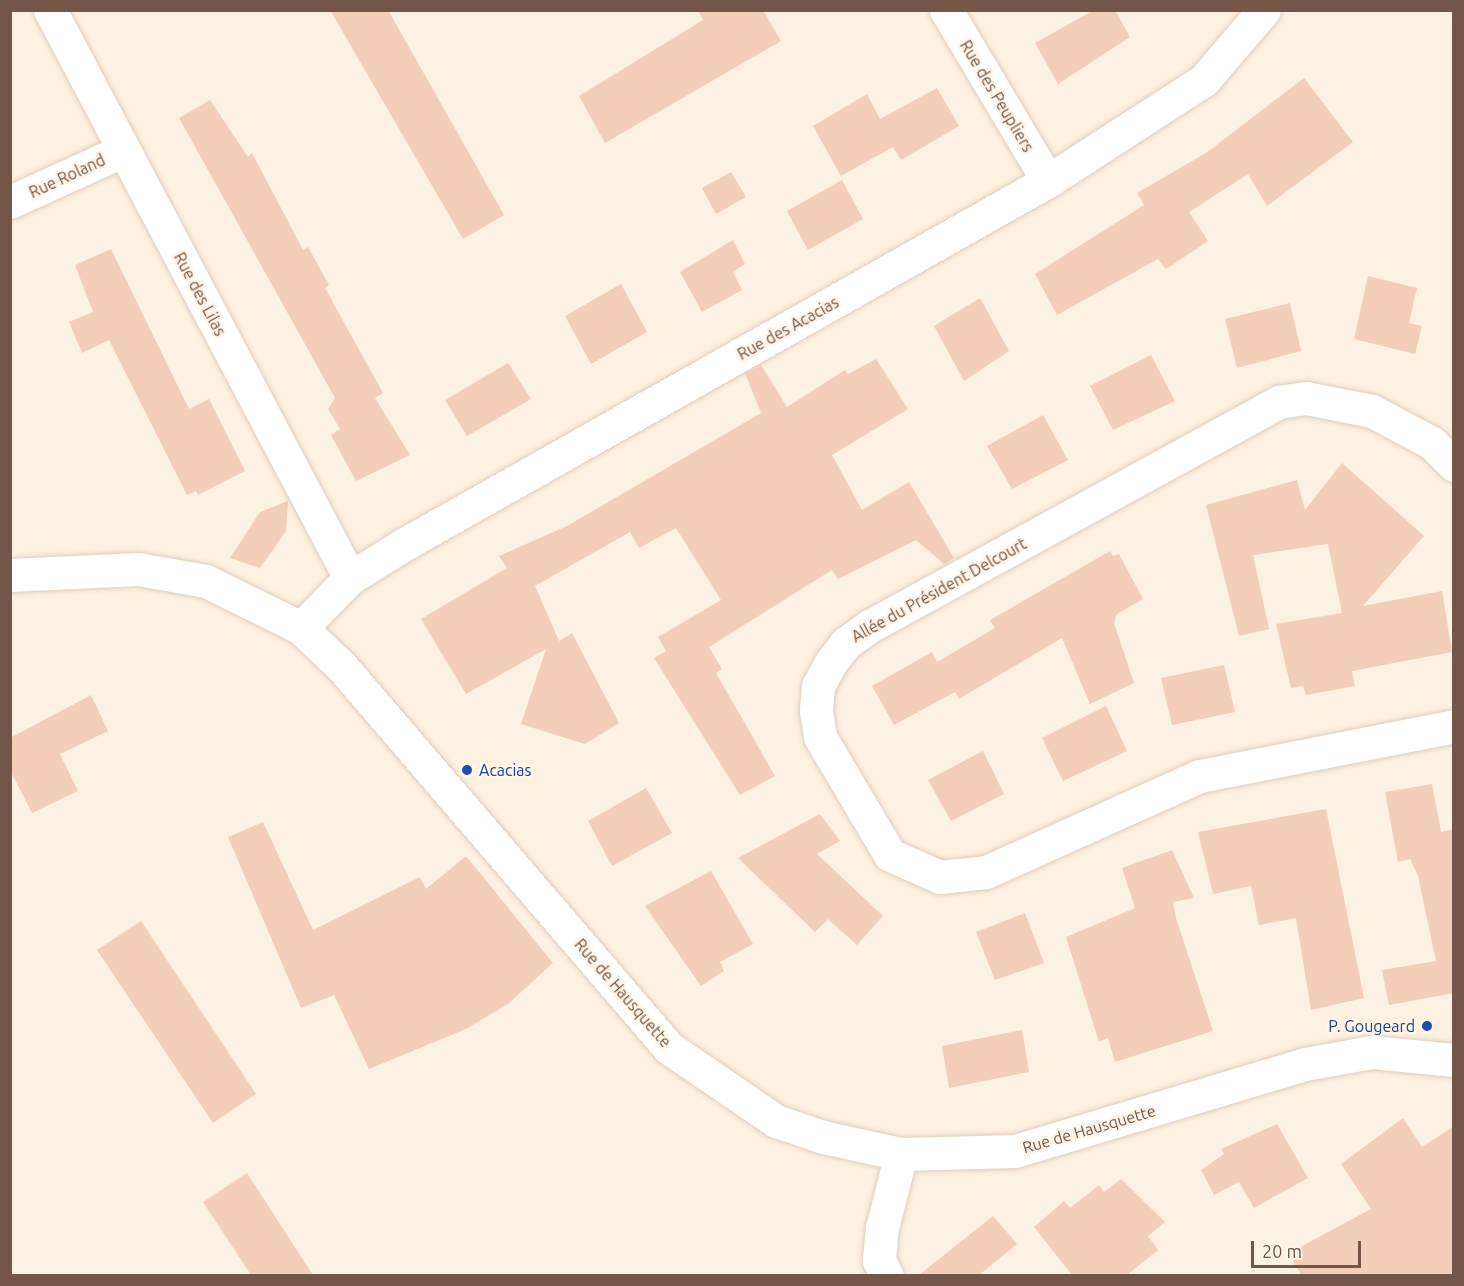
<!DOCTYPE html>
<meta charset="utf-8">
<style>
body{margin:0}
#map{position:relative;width:1464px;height:1286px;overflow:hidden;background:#fdf1e1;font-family:Ubuntu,sans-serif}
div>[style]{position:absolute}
.building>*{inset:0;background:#f3ceb8}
.roads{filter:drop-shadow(0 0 2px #e1cdbd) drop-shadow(0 0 2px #e1cdbd)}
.minor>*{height:33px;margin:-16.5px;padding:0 16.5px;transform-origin:16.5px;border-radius:16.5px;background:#fff}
.tertiary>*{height:33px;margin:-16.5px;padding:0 16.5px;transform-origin:16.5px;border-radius:16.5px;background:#fff}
.dots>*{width:16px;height:16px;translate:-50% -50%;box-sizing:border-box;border:3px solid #fff5e8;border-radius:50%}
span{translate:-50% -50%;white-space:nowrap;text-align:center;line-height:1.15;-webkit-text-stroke:5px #fff5e8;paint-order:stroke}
.street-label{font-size:16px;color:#745648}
.transit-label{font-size:16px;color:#164399}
.left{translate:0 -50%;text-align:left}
.right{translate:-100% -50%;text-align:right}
.frame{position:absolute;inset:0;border:12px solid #745648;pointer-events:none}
.scale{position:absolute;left:1251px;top:1241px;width:110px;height:27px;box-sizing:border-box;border:3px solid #745648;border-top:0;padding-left:8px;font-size:18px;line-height:21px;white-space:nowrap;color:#745648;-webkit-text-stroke:4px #fff5e8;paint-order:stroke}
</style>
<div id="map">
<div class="building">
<i style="clip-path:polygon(330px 10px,388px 10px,504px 215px,463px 239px)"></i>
<i style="clip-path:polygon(698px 10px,763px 10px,781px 41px,605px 143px,579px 96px,703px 20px)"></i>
<i style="clip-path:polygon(1094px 10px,1115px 10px,1130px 37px,1058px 84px,1035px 43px)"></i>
<i style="clip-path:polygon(1304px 78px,1353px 142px,1267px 206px,1248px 174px,1189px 212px,1208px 241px,1166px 269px,1158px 259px,1057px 315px,1035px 274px,1144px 205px,1137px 193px,1206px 153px)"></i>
<i style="clip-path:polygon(937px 88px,959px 126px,901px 160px,893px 147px,841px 176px,813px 126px,867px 94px,880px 119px)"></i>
<i style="clip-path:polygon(210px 100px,248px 157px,252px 153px,303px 250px,308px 247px,329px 285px,325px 288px,383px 393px,375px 398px,410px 455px,356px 481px,331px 435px,340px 429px,328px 409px,335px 398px,179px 118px)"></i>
<i style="clip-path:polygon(731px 172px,746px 197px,716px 214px,702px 188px)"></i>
<i style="clip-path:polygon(842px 180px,863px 219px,808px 250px,787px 211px)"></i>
<i style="clip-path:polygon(733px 240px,745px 264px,733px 272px,742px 290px,702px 312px,680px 272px)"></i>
<i style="clip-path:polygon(111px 249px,189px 409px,209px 399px,245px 471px,198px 495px,196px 491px,187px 495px,109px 340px,82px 353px,69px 322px,93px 312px,75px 265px)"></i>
<i style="clip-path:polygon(1368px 276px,1417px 288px,1409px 323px,1422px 326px,1415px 354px,1354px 339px)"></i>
<i style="clip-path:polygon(621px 284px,647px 332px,591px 364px,565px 316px)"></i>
<i style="clip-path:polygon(980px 298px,1009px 351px,964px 381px,934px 326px)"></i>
<i style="clip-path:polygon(1290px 303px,1301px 351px,1237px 368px,1225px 319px)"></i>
<i style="clip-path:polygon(1151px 355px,1175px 401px,1113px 430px,1090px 386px)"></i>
<i style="clip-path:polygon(876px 359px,908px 409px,832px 455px,862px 510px,909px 482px,954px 558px,944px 564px,916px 540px,838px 579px,832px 570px,709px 647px,722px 669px,716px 673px,775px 776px,740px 795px,654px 658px,666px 651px,658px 637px,721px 600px,676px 528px,639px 548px,630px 532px,535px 586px,559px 641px,572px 633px,619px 723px,585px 744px,521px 724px,546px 649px,466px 694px,421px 619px,507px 568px,499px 556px,567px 526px,761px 413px,745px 373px,761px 365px,787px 407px,845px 370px,848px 374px)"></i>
<i style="clip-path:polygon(508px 363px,531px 399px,467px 436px,445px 400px)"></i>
<i style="clip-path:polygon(1043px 415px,1068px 460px,1012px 489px,987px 446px)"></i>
<i style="clip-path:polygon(1342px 463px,1424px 536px,1363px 606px,1442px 591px,1452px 652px,1352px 671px,1355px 686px,1306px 695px,1303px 686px,1291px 688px,1276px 624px,1342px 613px,1328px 544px,1253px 555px,1269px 629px,1239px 636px,1206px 505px,1297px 480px,1305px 510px)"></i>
<i style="clip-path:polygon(288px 501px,286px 531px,260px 568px,230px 558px,260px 512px)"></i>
<i style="clip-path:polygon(1110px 551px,1113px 556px,1119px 554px,1143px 599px,1117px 614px,1114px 623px,1134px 683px,1090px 704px,1062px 638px,959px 699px,955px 692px,894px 725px,872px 686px,932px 652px,937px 662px,995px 628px,990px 620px)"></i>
<i style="clip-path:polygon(1224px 665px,1235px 712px,1172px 725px,1161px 678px)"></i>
<i style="clip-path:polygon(91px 695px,108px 731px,60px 754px,78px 791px,32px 813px,10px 770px,10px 738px)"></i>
<i style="clip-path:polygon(1106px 706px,1127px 751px,1063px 781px,1042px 738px)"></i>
<i style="clip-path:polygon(983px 751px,1004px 794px,951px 821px,928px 780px)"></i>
<i style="clip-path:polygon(1432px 784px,1441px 832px,1454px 829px,1454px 993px,1389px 1005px,1382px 970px,1436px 961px,1418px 876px,1410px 859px,1398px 862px,1385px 792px)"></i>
<i style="clip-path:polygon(646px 788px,672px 833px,612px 866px,588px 821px)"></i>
<i style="clip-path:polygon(1326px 809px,1364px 998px,1311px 1010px,1296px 918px,1259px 925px,1251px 886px,1213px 894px,1198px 832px)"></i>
<i style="clip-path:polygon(820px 814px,840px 841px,817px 854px,883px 916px,857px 945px,828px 919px,815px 932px,738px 858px)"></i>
<i style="clip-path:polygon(263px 822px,313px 930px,420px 877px,426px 889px,466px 856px,553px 963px,508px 1004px,466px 1029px,369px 1069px,334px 995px,301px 1008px,228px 837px)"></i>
<i style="clip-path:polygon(1172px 850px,1194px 898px,1173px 902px,1176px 918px,1213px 1031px,1115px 1062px,1108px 1038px,1099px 1042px,1066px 937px,1135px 908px,1122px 868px)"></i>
<i style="clip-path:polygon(711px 871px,753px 944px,720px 962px,724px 971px,701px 986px,645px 906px)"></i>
<i style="clip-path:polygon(1025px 913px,1044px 963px,995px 980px,976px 932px)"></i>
<i style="clip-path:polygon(141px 921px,256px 1094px,213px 1123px,97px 950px)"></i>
<i style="clip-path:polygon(1022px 1030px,1029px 1072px,949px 1088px,942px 1046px)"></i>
<i style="clip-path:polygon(1403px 1118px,1422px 1147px,1454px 1126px,1454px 1275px,1301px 1275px,1289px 1253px,1371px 1209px,1341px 1164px)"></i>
<i style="clip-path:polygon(1277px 1124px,1308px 1178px,1254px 1208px,1239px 1182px,1214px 1195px,1201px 1170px,1224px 1154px,1221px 1149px)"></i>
<i style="clip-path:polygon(247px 1173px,287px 1235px,313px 1275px,251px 1275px,203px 1202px)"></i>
<i style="clip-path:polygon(1121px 1179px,1165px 1222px,1148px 1236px,1158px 1250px,1127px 1275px,1072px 1275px,1034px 1227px,1064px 1201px,1070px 1208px,1099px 1185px,1104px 1192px)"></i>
<i style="clip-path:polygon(993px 1216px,1017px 1244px,979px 1275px,919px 1275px)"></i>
</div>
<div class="roads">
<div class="minor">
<i style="left:50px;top:10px;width:642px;rotate:62.16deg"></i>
<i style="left:946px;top:10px;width:199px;rotate:59.2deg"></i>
<i style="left:10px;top:202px;width:125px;rotate:-24.5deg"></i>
<i style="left:1454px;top:465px;width:31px;rotate:-135deg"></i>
<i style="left:1432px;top:443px;width:68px;rotate:-151.9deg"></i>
<i style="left:1372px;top:411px;width:67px;rotate:-168.9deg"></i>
<i style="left:1306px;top:398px;width:27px;rotate:172deg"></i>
<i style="left:1279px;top:402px;width:465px;rotate:151.3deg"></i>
<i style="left:871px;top:625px;width:31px;rotate:144deg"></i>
<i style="left:846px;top:643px;width:24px;rotate:128deg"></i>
<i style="left:831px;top:662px;width:27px;rotate:118deg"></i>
<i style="left:818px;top:686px;width:25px;rotate:95deg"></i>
<i style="left:816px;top:711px;width:26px;rotate:81deg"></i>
<i style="left:820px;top:737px;width:137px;rotate:59.3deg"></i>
<i style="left:890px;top:855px;width:55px;rotate:23.7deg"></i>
<i style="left:940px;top:877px;width:46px;rotate:-6.2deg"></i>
<i style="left:986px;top:872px;width:235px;rotate:-24.2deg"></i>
<i style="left:1200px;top:776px;width:259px;rotate:-11.1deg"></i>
<i style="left:301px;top:628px;width:70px;rotate:-45.6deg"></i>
<i style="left:350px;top:578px;width:62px;rotate:-31.9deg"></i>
<i style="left:403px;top:545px;width:741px;rotate:-29.44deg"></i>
<i style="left:1048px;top:181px;width:186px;rotate:-32.9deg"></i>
<i style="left:1204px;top:80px;width:92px;rotate:-49.4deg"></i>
<i style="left:887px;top:1276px;width:18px;rotate:-117deg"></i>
<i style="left:879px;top:1260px;width:32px;rotate:-85deg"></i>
<i style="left:882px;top:1228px;width:76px;rotate:-75.6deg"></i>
</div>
<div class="tertiary">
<i style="left:10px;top:575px;width:128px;rotate:-2.7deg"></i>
<i style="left:138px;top:569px;width:69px;rotate:10deg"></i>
<i style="left:206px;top:581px;width:106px;rotate:26.3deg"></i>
<i style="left:301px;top:628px;width:57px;rotate:43.6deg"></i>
<i style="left:342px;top:667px;width:502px;rotate:49.36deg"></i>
<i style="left:669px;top:1048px;width:130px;rotate:34.3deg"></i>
<i style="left:776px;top:1121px;width:50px;rotate:18.8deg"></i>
<i style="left:823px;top:1137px;width:80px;rotate:12.3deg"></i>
<i style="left:901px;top:1154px;width:114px;rotate:-1.5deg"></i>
<i style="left:1015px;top:1151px;width:303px;rotate:-16.7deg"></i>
<i style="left:1305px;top:1064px;width:68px;rotate:-10.2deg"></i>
<i style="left:1372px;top:1052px;width:82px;rotate:5.6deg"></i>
</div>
</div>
<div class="dots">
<i style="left:467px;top:770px;background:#1a4fb4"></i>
<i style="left:1427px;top:1026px;background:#1a4fb4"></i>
</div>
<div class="street-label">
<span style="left:997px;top:96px;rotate:59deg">Rue des Peupliers</span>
<span style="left:67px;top:176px;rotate:-25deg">Rue Roland</span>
<span style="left:200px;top:294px;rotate:62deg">Rue des Lilas</span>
<span style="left:788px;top:328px;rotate:-29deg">Rue des Acacias</span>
<span style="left:939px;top:590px;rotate:-29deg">Allée du Président Delcourt</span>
<span style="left:623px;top:993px;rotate:49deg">Rue de Hausquette</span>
<span style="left:1089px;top:1129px;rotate:-16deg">Rue de Hausquette</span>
</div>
<div class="transit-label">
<span class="left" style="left:479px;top:770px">Acacias</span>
<span class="right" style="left:1415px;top:1026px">P. Gougeard</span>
</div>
<div class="frame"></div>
<div class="scale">20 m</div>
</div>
